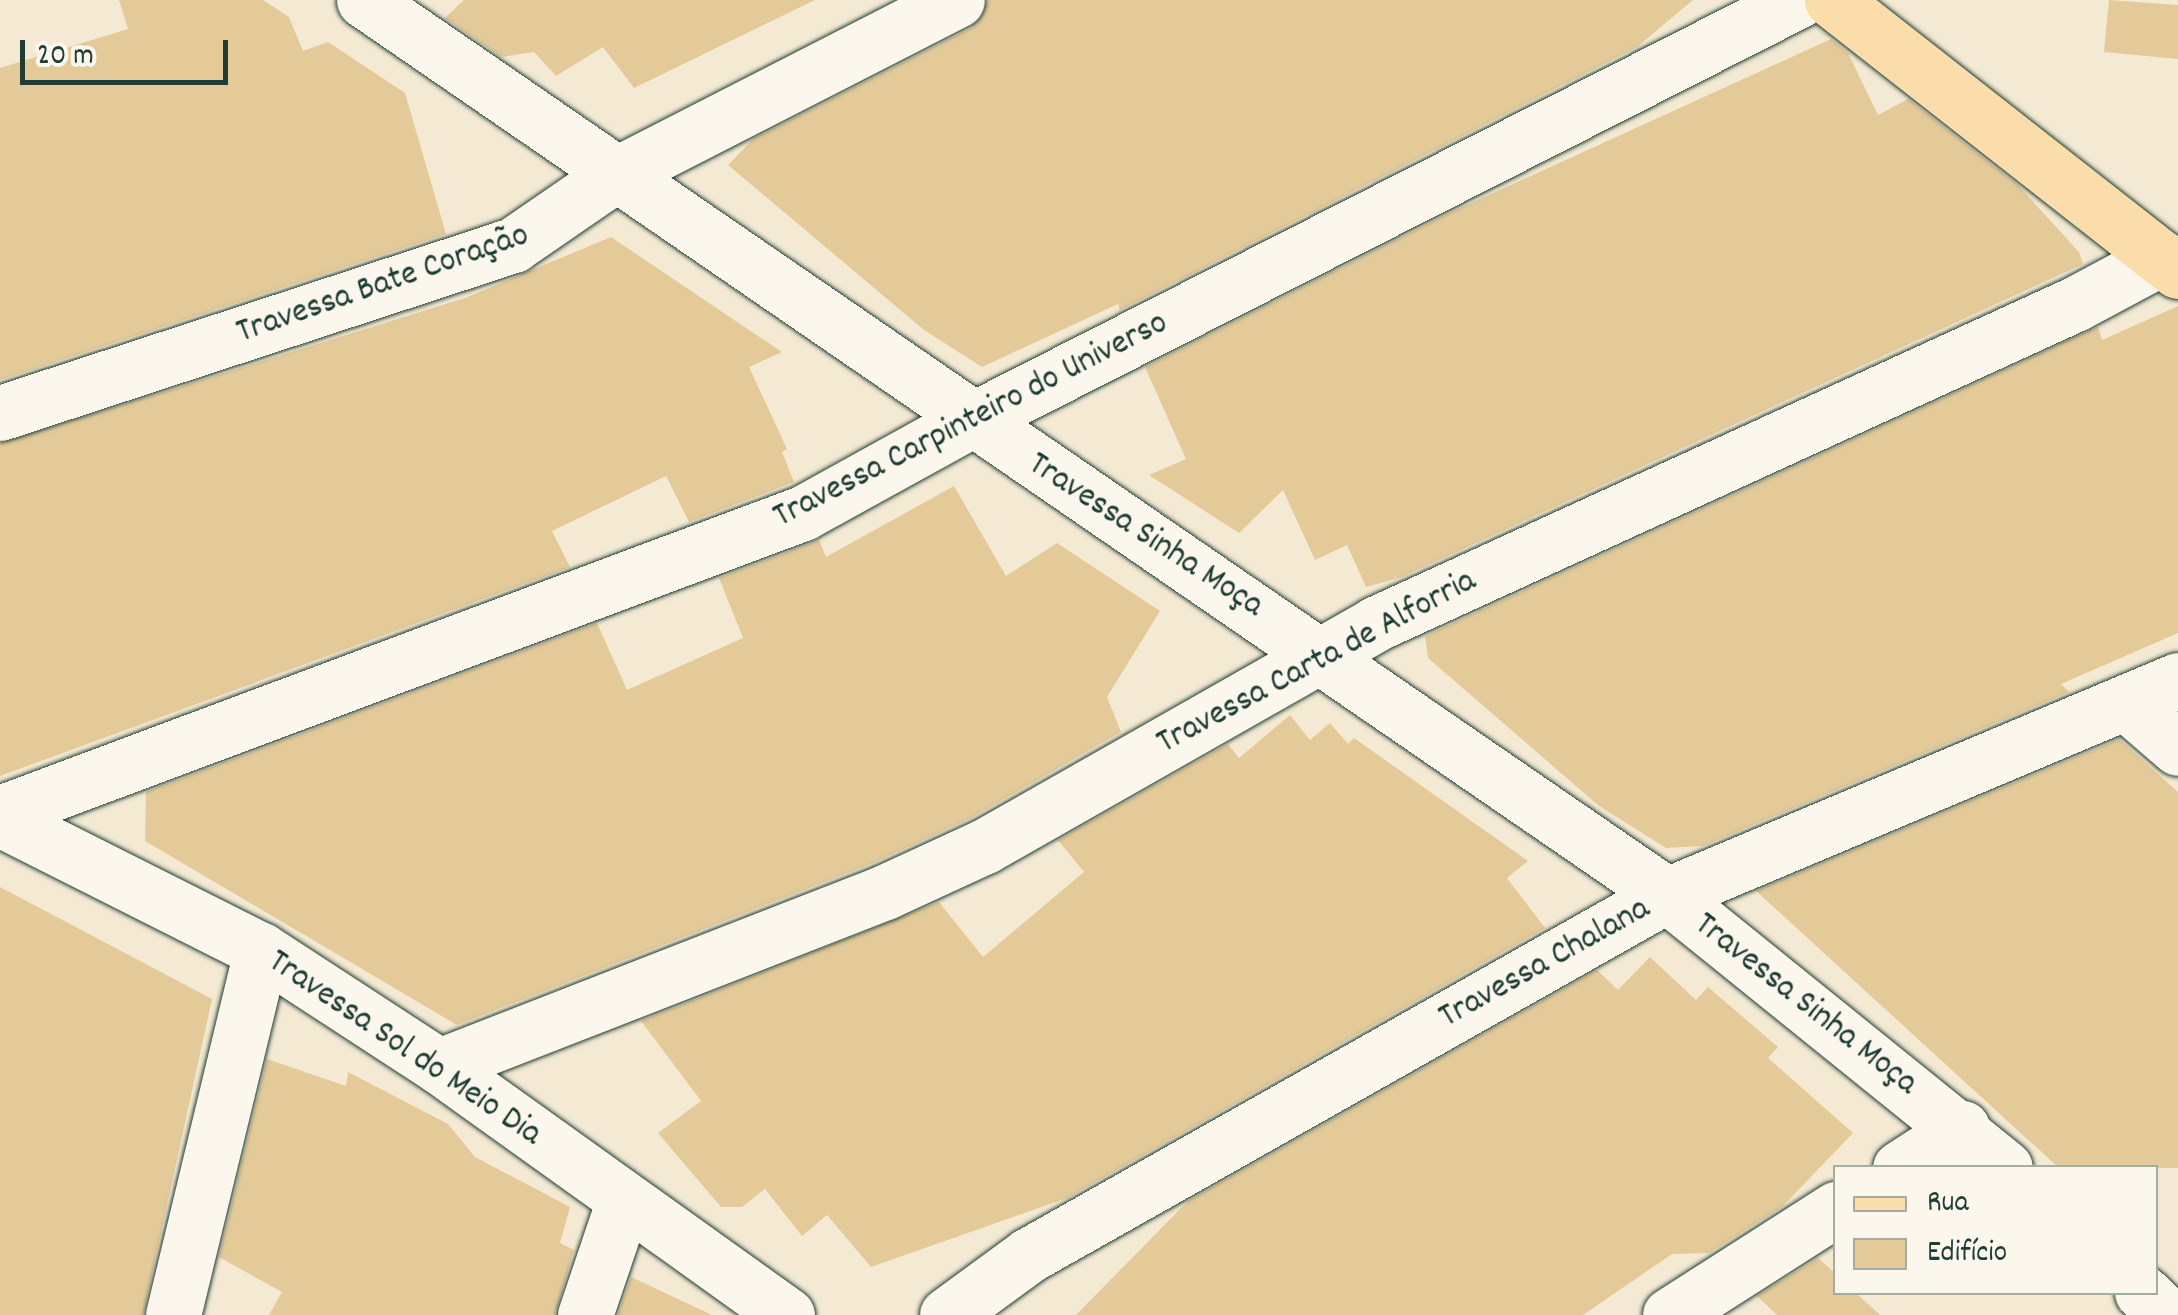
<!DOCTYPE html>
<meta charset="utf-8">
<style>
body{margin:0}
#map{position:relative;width:2178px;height:1315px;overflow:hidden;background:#f4ead3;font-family:Dekko,sans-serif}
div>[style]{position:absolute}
.building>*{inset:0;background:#e4ca99}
.roads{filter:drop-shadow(0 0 2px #1f3d34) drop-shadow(0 0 2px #1f3d34)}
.minor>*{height:55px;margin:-27.5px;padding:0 27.5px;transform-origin:27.5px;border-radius:27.5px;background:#fbf7ec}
.major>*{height:55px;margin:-27.5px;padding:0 27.5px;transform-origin:27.5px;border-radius:27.5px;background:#faddab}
span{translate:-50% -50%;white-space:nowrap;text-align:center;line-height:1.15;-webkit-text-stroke:9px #fbf7ec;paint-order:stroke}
.street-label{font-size:35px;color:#1f3d34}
.legend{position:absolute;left:1833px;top:1165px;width:325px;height:130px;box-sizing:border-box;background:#fbf7ec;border:2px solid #a3ada2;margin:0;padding:12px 18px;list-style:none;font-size:30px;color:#1f3d34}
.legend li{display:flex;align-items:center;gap:20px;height:50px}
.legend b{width:50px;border:2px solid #a3ada2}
.scale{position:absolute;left:20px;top:40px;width:208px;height:45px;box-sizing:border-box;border:5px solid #1f3d34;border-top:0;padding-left:12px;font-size:30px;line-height:35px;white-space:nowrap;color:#1f3d34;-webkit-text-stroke:8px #fbf7ec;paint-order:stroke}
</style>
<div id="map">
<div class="building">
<i style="clip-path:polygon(119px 0,263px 0,289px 17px,303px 51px,328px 42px,405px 93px,446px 234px,0 380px,0 68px,128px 29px)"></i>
<i style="clip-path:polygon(464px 0,815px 0,634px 88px,603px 47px,556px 76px,534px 52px,502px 57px,445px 18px)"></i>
<i style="clip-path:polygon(988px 0,1693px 0,1637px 47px,1120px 310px,1118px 304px,982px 367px,924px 330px,728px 165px,753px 139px,971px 28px)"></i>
<i style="clip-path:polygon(2109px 0,2178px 5px,2178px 59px,2104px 52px)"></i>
<i style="clip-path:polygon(1831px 39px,1848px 53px,1878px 115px,1908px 99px,2018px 185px,2079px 252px,2083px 264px,1402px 577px,1366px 587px,1347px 545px,1315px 560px,1283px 490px,1239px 533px,1149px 475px,1186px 459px,1145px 367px,1445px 215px)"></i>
<i style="clip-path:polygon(611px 237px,782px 352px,749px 367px,787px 449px,782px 452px,794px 482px,689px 522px,666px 476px,552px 531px,570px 567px,0 776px,0 443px,465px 298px)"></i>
<i style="clip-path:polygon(2178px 306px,2178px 633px,2061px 684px,2069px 692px,1703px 846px,1666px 848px,1599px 806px,1428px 658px,1425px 636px,2098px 327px,2102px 340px)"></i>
<i style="clip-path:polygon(954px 486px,1006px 576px,1057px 543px,1160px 611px,1107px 697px,1121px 732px,971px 818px,873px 863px,457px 1025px,145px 841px,146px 792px,597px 623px,627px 690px,743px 638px,719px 578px,819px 540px,826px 557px)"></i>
<i style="clip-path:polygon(1290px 715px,1310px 740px,1330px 723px,1348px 744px,1354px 738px,1528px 861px,1507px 878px,1545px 928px,1067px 1198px,871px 1267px,827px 1215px,802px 1236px,765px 1189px,742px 1207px,721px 1207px,658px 1133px,701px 1101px,641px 1021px,939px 902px,983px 957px,1084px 872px,1058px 840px,1228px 744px,1239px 758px)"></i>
<i style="clip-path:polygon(2119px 739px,2178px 792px,2178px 1168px,2059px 1168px,1756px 891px)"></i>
<i style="clip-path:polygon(0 887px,212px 999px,143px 1315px,0 1315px)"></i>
<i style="clip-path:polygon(1650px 957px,1696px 1000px,1708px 987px,1778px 1047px,1768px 1058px,1853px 1133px,1783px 1206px,1709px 1253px,1672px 1254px,1583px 1315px,1076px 1315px,1188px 1201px,1597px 970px,1618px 990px)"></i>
<i style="clip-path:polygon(267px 1059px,346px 1086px,348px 1072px,448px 1124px,475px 1157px,570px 1207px,560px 1243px,574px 1250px,555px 1315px,269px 1315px,282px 1292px,219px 1257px)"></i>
<i style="clip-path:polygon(1818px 1258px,1836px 1274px,1836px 1292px,1855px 1292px,1880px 1315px,1777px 1315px,1757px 1296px)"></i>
<i style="clip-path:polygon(631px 1277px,712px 1315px,618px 1315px)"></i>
</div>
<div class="roads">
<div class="minor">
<i style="left:364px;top:0;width:1581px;rotate:34.48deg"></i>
<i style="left:1667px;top:895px;width:434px;rotate:38.9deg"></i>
<i style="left:0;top:413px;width:540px;rotate:-18.13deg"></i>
<i style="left:513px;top:245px;width:124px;rotate:-34.5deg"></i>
<i style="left:615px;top:175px;width:384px;rotate:-27.1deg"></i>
<i style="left:2127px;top:704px;width:67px;rotate:40.8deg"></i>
<i style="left:0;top:813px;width:857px;rotate:-20.49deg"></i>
<i style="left:803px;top:513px;width:191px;rotate:-28.9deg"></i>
<i style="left:970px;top:421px;width:930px;rotate:-26.92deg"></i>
<i style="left:0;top:819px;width:292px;rotate:26.7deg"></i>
<i style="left:261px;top:950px;width:212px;rotate:33.1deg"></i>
<i style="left:439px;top:1066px;width:428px;rotate:35.6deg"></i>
<i style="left:439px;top:1066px;width:479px;rotate:-21.3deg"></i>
<i style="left:885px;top:892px;width:110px;rotate:-24.7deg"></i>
<i style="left:985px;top:846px;width:449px;rotate:-29.6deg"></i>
<i style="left:1375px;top:624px;width:770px;rotate:-24.57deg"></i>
<i style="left:2075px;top:304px;width:98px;rotate:-28.1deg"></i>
<i style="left:1900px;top:1168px;width:74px;rotate:-32.8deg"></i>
<i style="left:2142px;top:1292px;width:34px;rotate:43deg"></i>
<i style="left:173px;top:1315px;width:375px;rotate:-76.4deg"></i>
<i style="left:585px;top:1315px;width:118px;rotate:-71.3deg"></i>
<i style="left:947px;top:1315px;width:102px;rotate:-36.2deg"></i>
<i style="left:1029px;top:1255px;width:733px;rotate:-29.43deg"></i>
<i style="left:1667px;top:895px;width:554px;rotate:-22.82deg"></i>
<i style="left:1670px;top:1315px;width:197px;rotate:-32.6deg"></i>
</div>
<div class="major">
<i style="left:1832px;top:0;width:439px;rotate:38.1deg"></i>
</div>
</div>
<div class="street-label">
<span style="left:383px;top:285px;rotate:-19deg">Travessa Bate Coração</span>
<span style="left:971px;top:421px;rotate:-27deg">Travessa Carpinteiro do Universo</span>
<span style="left:1145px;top:536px;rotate:33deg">Travessa Sinha Moça</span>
<span style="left:1317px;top:663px;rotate:-28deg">Travessa Carta de Alforria</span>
<span style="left:1545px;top:964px;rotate:-29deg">Travessa Chalana</span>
<span style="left:1805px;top:1005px;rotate:38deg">Travessa Sinha Moça</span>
<span style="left:404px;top:1049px;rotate:34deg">Travessa Sol do Meio Dia</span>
</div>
<ul class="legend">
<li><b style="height:12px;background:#faddab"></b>Rua</li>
<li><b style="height:28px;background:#e4ca99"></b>Edifício</li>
</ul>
<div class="scale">20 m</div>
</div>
